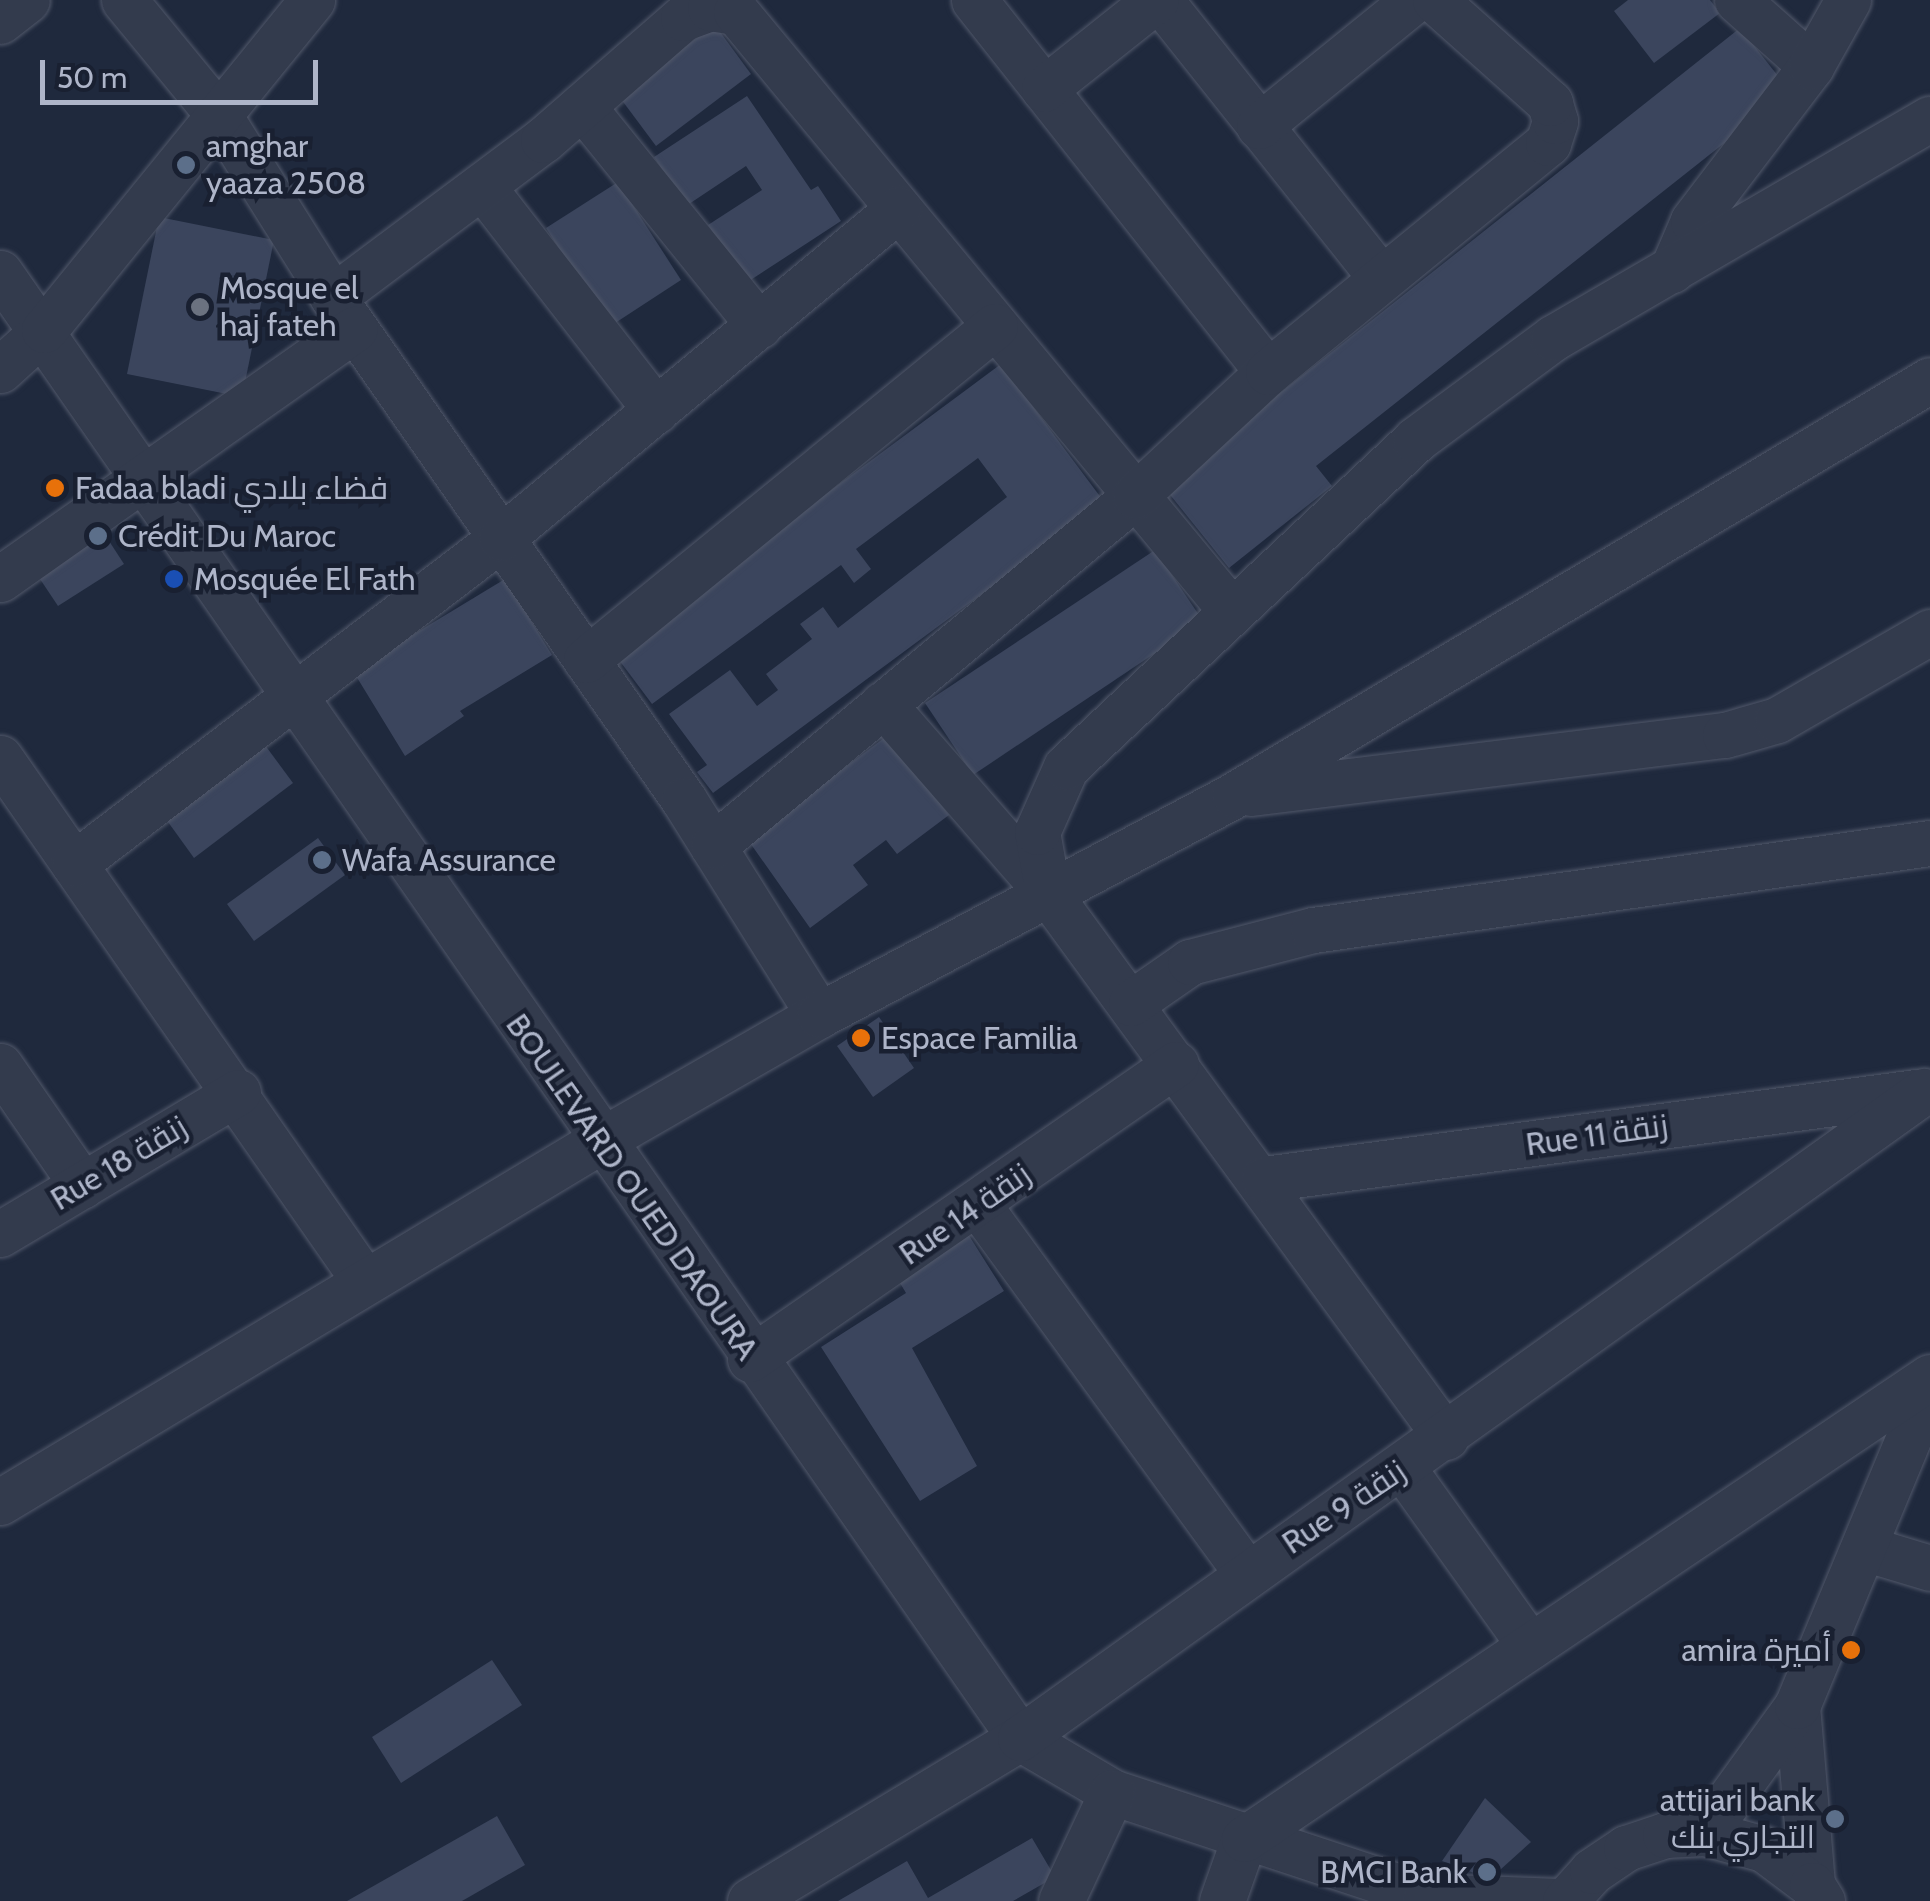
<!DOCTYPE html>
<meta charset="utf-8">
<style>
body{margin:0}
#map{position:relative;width:1930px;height:1901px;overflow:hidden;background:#1f293d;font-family:Cabin,Cairo,sans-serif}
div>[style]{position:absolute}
.building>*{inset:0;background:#3b455d}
.roads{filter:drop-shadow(0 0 2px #51586a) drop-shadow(0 0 2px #51586a)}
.minor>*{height:45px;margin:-22.5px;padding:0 22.5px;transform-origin:22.5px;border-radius:22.5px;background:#333b4d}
.dots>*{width:28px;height:28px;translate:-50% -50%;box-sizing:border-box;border:5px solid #192031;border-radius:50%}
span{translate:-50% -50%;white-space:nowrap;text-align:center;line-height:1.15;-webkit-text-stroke:9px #192031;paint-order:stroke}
.poi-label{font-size:32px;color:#aeb5c9}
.left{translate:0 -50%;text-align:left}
.right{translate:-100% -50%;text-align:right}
.street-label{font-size:32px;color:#aeb5c9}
.scale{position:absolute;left:40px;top:60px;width:278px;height:45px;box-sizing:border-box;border:5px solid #aeb5c9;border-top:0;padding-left:12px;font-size:30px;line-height:35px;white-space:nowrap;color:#aeb5c9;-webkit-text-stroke:8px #192031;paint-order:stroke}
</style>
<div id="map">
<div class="building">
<i style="clip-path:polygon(1628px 0,1710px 0,1720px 13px,1654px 63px,1614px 11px)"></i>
<i style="clip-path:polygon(715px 25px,751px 74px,656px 146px,618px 95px)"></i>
<i style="clip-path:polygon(1740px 28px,1790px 91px,1316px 466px,1332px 486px,1229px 568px,1163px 486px)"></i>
<i style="clip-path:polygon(747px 96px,811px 190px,818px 186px,841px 221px,746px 283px,708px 225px,762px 190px,746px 166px,686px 206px,654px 157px)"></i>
<i style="clip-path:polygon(618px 182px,681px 280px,609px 327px,546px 228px)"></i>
<i style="clip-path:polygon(159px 217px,274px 240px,242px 397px,127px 374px)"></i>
<i style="clip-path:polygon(1001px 364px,1105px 503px,713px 793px,697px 772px,707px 765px,669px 714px,730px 670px,757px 706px,778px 690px,766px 674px,812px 639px,800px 624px,823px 607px,838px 628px,1007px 497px,978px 458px,856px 549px,871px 569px,854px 583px,841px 565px,652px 704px,613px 652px)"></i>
<i style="clip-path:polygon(98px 524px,124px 564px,58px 606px,32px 567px)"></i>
<i style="clip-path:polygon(1155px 550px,1203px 621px,973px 775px,925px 703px)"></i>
<i style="clip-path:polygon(505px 579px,552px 655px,460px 711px,464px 716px,405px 756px,353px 671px)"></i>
<i style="clip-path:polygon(888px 735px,949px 815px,897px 854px,886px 840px,853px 865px,868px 885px,810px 928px,748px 840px)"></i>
<i style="clip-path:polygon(262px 741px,293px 783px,194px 858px,163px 815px)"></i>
<i style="clip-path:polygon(318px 838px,345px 875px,254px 941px,227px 904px)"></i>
<i style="clip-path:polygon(879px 1017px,914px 1068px,873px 1097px,837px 1046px)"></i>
<i style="clip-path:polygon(968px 1234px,1004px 1291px,912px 1348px,977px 1466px,920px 1501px,821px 1347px,906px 1293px,897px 1278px)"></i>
<i style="clip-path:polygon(492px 1660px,522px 1705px,401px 1783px,372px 1737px)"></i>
<i style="clip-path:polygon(1485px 1798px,1531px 1842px,1490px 1879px,1442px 1861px)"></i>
<i style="clip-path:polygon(497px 1816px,525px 1865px,462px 1901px,347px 1901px)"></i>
<i style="clip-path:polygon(1032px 1838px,1055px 1877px,1013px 1901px,838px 1901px,907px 1861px,928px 1898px)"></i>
</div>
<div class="roads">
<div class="minor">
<i style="left:124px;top:0;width:151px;rotate:50.6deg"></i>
<i style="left:220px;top:117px;width:213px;rotate:57.9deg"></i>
<i style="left:333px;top:297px;width:613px;rotate:55.09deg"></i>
<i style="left:684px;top:800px;width:254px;rotate:57.9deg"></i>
<i style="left:974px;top:0;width:474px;rotate:51.7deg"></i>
<i style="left:1160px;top:0;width:354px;rotate:51.5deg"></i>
<i style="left:1737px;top:0;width:99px;rotate:41.7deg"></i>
<i style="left:0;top:21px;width:34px;rotate:-38deg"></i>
<i style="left:1044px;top:89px;width:143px;rotate:-38.5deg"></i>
<i style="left:582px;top:106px;width:282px;rotate:51.1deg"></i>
<i style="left:1259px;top:126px;width:200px;rotate:-39.1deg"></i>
<i style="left:482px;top:186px;width:284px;rotate:52.2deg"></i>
<i style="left:1672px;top:270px;width:53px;rotate:-66.8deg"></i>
<i style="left:1693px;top:221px;width:195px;rotate:-52.7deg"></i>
<i style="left:1811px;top:66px;width:76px;rotate:-60.7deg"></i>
<i style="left:0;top:273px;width:1785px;rotate:55.15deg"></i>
<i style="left:1020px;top:1738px;width:107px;rotate:30.4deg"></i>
<i style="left:1112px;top:1792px;width:331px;rotate:18.3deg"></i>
<i style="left:1426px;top:1896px;width:139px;rotate:2.1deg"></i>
<i style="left:333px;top:297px;width:262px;rotate:-36.8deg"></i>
<i style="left:543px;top:140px;width:186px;rotate:-41.1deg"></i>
<i style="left:683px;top:18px;width:29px;rotate:-20deg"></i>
<i style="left:710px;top:8px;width:26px;rotate:9deg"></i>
<i style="left:736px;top:12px;width:773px;rotate:50.4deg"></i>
<i style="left:0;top:370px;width:59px;rotate:-42.3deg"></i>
<i style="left:44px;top:330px;width:425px;rotate:-50.9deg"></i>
<i style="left:0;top:579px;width:434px;rotate:-35.2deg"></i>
<i style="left:586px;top:660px;width:528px;rotate:-39.24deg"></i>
<i style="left:883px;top:704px;width:251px;rotate:48.9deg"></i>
<i style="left:1048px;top:893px;width:674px;rotate:53.81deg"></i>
<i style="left:0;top:758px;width:635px;rotate:55.13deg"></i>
<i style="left:1251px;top:793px;width:478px;rotate:-7deg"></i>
<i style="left:1725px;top:735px;width:54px;rotate:-16.1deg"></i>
<i style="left:1777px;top:720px;width:177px;rotate:-29.9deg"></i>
<i style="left:713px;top:846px;width:548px;rotate:-39.67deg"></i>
<i style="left:1135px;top:496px;width:182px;rotate:-43deg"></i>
<i style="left:1268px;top:372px;width:362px;rotate:-39.3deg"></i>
<i style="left:1548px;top:143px;width:23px;rotate:-72deg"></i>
<i style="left:1555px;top:121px;width:19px;rotate:-106deg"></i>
<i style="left:1550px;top:103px;width:154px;rotate:-138.2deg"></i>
<i style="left:74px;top:864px;width:537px;rotate:-37.36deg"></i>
<i style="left:501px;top:538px;width:516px;rotate:-39.65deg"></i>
<i style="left:1048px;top:893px;width:62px;rotate:-100.2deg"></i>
<i style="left:1037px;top:832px;width:71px;rotate:-66deg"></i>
<i style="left:1066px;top:767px;width:478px;rotate:-43.1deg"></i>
<i style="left:1415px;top:440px;width:172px;rotate:-36.5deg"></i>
<i style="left:1553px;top:338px;width:436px;rotate:-30.2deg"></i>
<i style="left:1131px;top:1003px;width:72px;rotate:-34.8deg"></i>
<i style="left:1190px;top:962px;width:127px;rotate:-14.6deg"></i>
<i style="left:1313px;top:930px;width:623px;rotate:-8.03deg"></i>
<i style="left:0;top:1066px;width:145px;rotate:55.4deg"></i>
<i style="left:1264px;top:1179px;width:658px;rotate:-7.6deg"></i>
<i style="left:979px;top:1206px;width:455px;rotate:53.9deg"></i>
<i style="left:0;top:1234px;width:277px;rotate:-30.8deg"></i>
<i style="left:750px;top:1359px;width:518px;rotate:-34.7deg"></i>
<i style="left:1402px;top:1467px;width:220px;rotate:54.4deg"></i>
<i style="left:0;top:1502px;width:700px;rotate:-31.03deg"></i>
<i style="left:600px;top:1141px;width:253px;rotate:-29.9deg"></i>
<i style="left:819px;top:1015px;width:470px;rotate:-27.9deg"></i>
<i style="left:1234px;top:795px;width:810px;rotate:-30.81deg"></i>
<i style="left:1867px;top:1549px;width:66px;rotate:16.8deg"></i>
<i style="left:1797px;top:1706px;width:180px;rotate:85.2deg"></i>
<i style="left:1705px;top:1833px;width:157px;rotate:-54.1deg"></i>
<i style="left:1797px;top:1706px;width:347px;rotate:-67.4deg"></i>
<i style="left:750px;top:1901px;width:315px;rotate:-31.1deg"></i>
<i style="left:1020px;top:1738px;width:1112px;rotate:-35.59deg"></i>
<i style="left:1061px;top:1901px;width:120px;rotate:-64.9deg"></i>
<i style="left:1222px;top:1901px;width:66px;rotate:-70.5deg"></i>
<i style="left:1244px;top:1839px;width:827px;rotate:-33.96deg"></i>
<i style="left:1565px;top:1901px;width:40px;rotate:-48deg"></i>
<i style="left:1592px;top:1871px;width:41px;rotate:-34.1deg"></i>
<i style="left:1626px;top:1848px;width:41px;rotate:-18.4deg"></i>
<i style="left:1665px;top:1835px;width:40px;rotate:-2.9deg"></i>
<i style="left:1705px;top:1833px;width:61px;rotate:15.2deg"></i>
<i style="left:1764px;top:1849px;width:60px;rotate:36.9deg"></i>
<i style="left:1812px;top:1885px;width:19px;rotate:58deg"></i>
</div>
</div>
<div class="dots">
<i style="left:186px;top:165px;background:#5c6f8a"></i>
<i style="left:200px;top:307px;background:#6b7280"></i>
<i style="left:55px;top:488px;background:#e8710a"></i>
<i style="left:98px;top:536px;background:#5c6f8a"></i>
<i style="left:174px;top:579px;background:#1a4fb4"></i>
<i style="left:322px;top:860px;background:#5c6f8a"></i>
<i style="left:861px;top:1038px;background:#e8710a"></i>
<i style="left:1851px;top:1650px;background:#e8710a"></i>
<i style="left:1835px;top:1819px;background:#5c6f8a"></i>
<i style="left:1487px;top:1872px;background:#5c6f8a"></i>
</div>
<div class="poi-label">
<span class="left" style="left:206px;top:165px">amghar<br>yaaza 2508</span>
<span class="left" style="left:220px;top:307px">Mosque el<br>haj fateh</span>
<span class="left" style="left:75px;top:488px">Fadaa bladi فضاء بلادي</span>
<span class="left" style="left:118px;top:536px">Crédit Du Maroc</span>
<span class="left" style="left:194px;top:579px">Mosquée El Fath</span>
<span class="left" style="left:342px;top:860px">Wafa Assurance</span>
<span class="left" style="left:881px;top:1038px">Espace Familia</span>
<span class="right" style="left:1831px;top:1650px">amira أميرة</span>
<span class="right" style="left:1815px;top:1819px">attijari bank<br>التجاري بنك</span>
<span class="right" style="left:1467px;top:1872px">BMCI Bank</span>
</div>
<div class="street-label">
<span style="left:1597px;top:1135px;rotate:-8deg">Rue 11 زنقة</span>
<span style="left:119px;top:1163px;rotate:-31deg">Rue 18 زنقة</span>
<span style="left:632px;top:1187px;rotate:55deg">BOULEVARD OUED DAOURA</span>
<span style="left:965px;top:1214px;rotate:-35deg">Rue 14 زنقة</span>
<span style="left:1344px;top:1507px;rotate:-34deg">Rue 9 زنقة</span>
</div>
<div class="scale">50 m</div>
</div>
